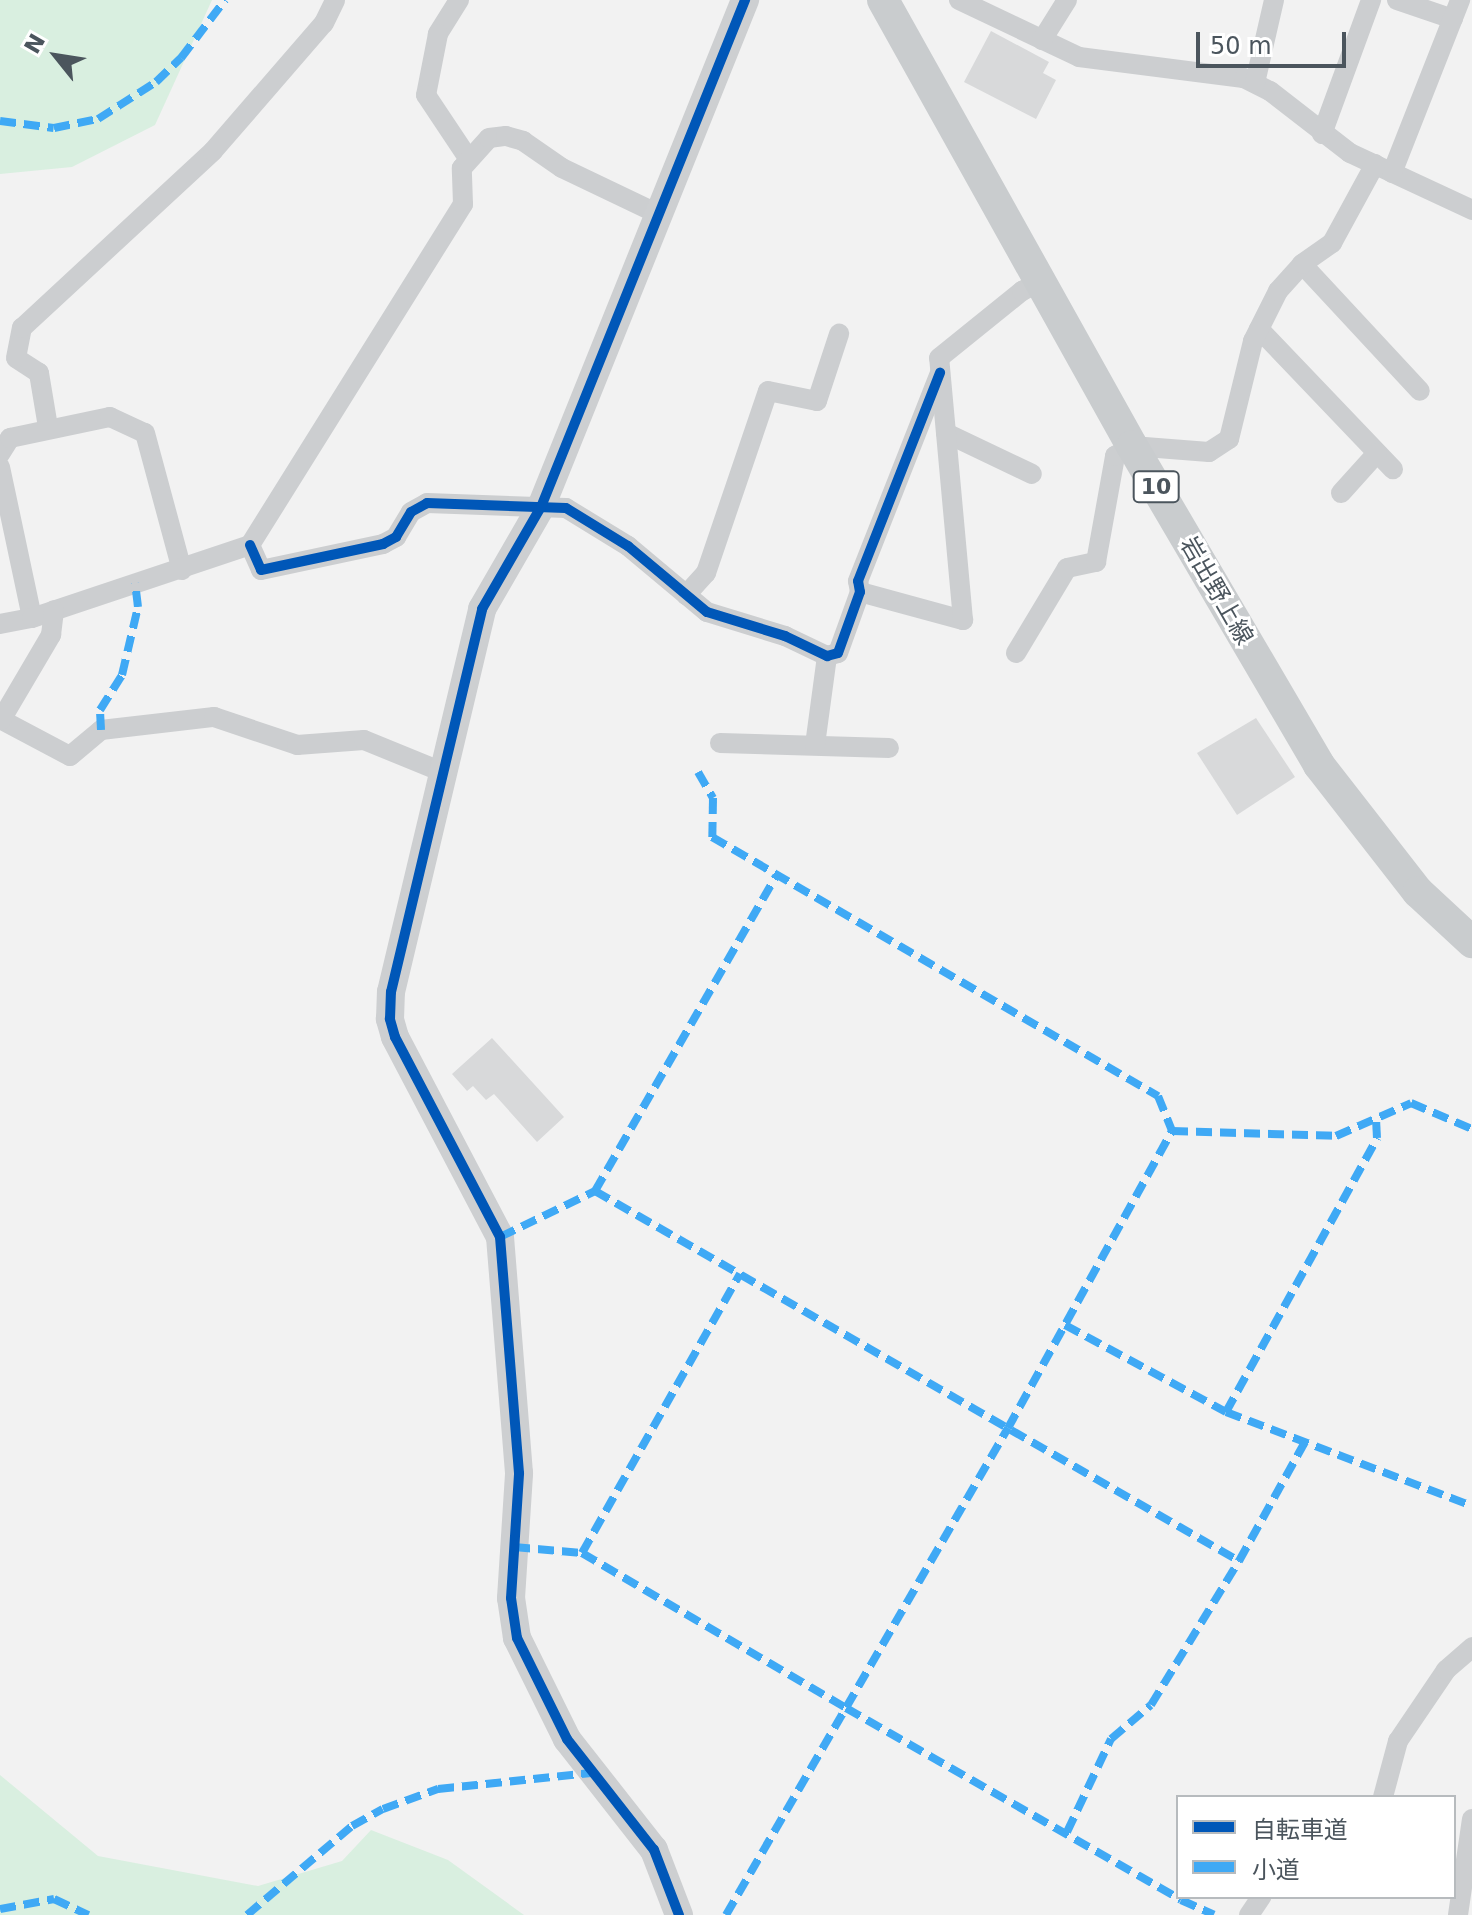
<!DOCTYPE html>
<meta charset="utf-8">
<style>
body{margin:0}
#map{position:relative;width:1472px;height:1915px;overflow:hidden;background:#f2f2f2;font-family:"DejaVu Sans","Noto Sans JP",sans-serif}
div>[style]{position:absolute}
.green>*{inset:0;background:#d9efe0}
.building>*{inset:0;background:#d8d9da}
.street>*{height:20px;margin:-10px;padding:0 10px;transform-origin:10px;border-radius:10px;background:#ccced0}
.secondary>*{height:28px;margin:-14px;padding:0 14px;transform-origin:14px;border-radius:14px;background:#cdcfd1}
.primary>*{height:32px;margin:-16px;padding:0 16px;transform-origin:16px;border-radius:16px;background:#c9ccce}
.quiet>*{height:8px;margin-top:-4px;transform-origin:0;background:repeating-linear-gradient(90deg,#3fa9f5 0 16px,transparent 0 24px)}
.cycleway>*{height:10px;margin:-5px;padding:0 5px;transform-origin:5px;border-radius:5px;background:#0057b8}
span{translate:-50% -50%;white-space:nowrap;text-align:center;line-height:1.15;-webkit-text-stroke:6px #fff;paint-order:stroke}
.shield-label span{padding:2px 6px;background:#fff;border:2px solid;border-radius:6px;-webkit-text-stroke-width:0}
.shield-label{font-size:22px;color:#4b555d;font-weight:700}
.street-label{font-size:24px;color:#4b555d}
.legend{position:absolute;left:1176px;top:1795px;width:280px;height:104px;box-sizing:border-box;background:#fff;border:2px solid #b7bbbe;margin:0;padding:10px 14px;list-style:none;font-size:24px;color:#4b555d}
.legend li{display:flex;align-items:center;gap:16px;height:40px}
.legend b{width:40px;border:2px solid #b7bbbe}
.north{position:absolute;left:16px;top:16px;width:80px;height:80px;-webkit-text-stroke:6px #fff;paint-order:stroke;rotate:300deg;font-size:22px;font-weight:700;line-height:32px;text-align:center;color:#4b555d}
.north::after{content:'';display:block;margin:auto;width:28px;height:36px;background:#4b555d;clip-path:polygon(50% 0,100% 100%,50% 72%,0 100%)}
.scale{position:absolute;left:1196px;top:32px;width:150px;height:36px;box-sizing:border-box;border:4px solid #4b555d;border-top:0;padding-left:10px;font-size:24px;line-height:28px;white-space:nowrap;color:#4b555d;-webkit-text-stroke:6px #fff;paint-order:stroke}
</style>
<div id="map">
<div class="green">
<i style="clip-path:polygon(0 0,212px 0,155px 125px,72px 167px,0 174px)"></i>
<i style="clip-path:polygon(0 1775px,98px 1856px,258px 1886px,342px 1861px,371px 1830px,448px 1860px,524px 1915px,0 1915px)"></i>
</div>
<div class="building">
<i style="clip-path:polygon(991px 31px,1049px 62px,1043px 73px,1056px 80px,1036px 119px,964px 82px)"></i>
<i style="clip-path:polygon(1256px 718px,1295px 777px,1237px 815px,1197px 753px)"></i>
<i style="clip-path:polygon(492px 1038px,564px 1117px,537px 1142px,494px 1094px,486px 1100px,473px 1086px,467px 1091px,452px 1074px)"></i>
</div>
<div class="street">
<i style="left:459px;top:0;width:40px;rotate:122deg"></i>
<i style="left:438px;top:34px;width:62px;rotate:101.1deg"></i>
<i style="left:426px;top:95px;width:76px;rotate:56.3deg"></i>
<i style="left:959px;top:0;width:133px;rotate:25.4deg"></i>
<i style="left:1079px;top:57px;width:166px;rotate:7.3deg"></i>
<i style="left:1244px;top:78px;width:29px;rotate:27deg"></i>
<i style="left:1270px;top:91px;width:101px;rotate:37.8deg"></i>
<i style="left:1350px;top:153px;width:135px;rotate:25deg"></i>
<i style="left:1397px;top:0;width:59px;rotate:18.7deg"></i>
<i style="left:1042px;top:40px;width:47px;rotate:-58deg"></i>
<i style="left:1255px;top:83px;width:85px;rotate:-77.1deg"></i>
<i style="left:1322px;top:134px;width:143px;rotate:-69.9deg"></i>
<i style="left:1392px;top:173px;width:186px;rotate:-68.5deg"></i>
<i style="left:1302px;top:264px;width:173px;rotate:47.1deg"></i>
<i style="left:1259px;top:329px;width:194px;rotate:46.3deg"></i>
<i style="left:48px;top:427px;width:55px;rotate:-99.5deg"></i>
<i style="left:39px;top:373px;width:27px;rotate:-147deg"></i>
<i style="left:16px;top:358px;width:31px;rotate:-79deg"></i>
<i style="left:22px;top:328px;width:260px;rotate:-42.8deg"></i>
<i style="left:213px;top:151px;width:169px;rotate:-49.1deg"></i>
<i style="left:324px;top:23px;width:25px;rotate:-64deg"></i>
<i style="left:946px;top:433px;width:95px;rotate:25.5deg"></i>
<i style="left:0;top:454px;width:19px;rotate:-58deg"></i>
<i style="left:10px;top:438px;width:102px;rotate:-11.9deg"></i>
<i style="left:110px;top:417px;width:38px;rotate:25deg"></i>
<i style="left:145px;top:433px;width:142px;rotate:74.9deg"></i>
<i style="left:0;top:467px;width:154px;rotate:78deg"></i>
<i style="left:1341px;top:493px;width:54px;rotate:-48deg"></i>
<i style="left:250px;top:545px;width:27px;rotate:66deg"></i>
<i style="left:261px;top:570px;width:125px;rotate:-12deg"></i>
<i style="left:383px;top:544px;width:15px;rotate:-28deg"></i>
<i style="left:396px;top:537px;width:29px;rotate:-59deg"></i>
<i style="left:411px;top:512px;width:18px;rotate:-29deg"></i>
<i style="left:427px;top:503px;width:139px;rotate:2.1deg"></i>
<i style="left:566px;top:508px;width:73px;rotate:31.5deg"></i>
<i style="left:628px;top:546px;width:103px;rotate:39.9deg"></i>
<i style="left:707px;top:612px;width:82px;rotate:17.1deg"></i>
<i style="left:785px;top:636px;width:47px;rotate:25.5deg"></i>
<i style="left:827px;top:656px;width:11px;rotate:-15deg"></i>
<i style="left:838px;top:653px;width:65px;rotate:-70.2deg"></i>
<i style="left:860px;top:592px;width:11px;rotate:-100deg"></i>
<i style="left:858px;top:581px;width:224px;rotate:-68.5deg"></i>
<i style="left:860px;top:592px;width:107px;rotate:15.2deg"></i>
<i style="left:963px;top:620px;width:263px;rotate:-95.2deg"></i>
<i style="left:939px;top:358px;width:107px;rotate:-38.9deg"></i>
<i style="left:1022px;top:291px;width:20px;rotate:-27deg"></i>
<i style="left:686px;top:595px;width:30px;rotate:-48deg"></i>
<i style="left:706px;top:573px;width:192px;rotate:-71.2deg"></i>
<i style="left:768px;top:391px;width:50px;rotate:11.5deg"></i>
<i style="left:817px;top:401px;width:71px;rotate:-71.8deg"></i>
<i style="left:0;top:624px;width:33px;rotate:-11deg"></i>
<i style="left:32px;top:618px;width:230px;rotate:-18.5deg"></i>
<i style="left:250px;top:545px;width:402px;rotate:-58deg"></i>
<i style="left:463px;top:204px;width:36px;rotate:-92deg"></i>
<i style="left:462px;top:168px;width:40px;rotate:-48deg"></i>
<i style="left:489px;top:138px;width:17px;rotate:-7deg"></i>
<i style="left:506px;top:136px;width:18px;rotate:16deg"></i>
<i style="left:523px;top:141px;width:47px;rotate:34.7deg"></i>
<i style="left:562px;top:168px;width:109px;rotate:25.6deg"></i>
<i style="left:1016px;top:653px;width:99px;rotate:-59deg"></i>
<i style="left:1067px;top:568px;width:30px;rotate:-12deg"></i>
<i style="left:1096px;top:562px;width:108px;rotate:-79.8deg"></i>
<i style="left:1115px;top:456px;width:20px;rotate:-30deg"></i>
<i style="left:1132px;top:446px;width:77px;rotate:4.5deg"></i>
<i style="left:1209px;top:452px;width:24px;rotate:-33deg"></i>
<i style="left:1229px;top:439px;width:101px;rotate:-76.2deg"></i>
<i style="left:1253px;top:341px;width:56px;rotate:-63.4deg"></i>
<i style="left:1278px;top:291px;width:36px;rotate:-48deg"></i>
<i style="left:1302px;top:264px;width:37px;rotate:-35deg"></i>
<i style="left:1332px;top:243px;width:90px;rotate:-61.4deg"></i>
<i style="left:0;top:719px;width:79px;rotate:27.9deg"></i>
<i style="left:70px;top:756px;width:40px;rotate:-40deg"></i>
<i style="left:101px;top:730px;width:114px;rotate:-6.6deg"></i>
<i style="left:214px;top:717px;width:88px;rotate:18.6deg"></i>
<i style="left:297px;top:745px;width:67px;rotate:-4.3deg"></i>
<i style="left:364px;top:740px;width:82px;rotate:22.2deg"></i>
<i style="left:1px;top:720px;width:99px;rotate:-59.5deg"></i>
<i style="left:51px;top:635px;width:25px;rotate:-83deg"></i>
<i style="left:720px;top:743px;width:169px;rotate:1.7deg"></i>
<i style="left:815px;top:745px;width:90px;rotate:-82.3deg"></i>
<i style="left:1383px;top:1797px;width:58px;rotate:-75deg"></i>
<i style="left:1398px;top:1741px;width:86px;rotate:-55.9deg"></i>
<i style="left:1446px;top:1670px;width:35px;rotate:-41deg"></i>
<i style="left:1249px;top:1915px;width:22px;rotate:-56deg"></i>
<i style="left:1458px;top:1915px;width:97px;rotate:-81.7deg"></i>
</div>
<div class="secondary">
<i style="left:679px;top:1915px;width:70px;rotate:-111deg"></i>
<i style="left:654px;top:1850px;width:141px;rotate:-128.1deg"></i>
<i style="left:567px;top:1739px;width:113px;rotate:-116.3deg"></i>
<i style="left:517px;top:1638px;width:40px;rotate:-98.5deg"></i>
<i style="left:511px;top:1598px;width:125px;rotate:-86.3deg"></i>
<i style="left:519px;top:1473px;width:237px;rotate:-94.6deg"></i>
<i style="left:500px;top:1237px;width:226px;rotate:-117.7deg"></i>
<i style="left:395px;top:1037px;width:19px;rotate:-106deg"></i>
<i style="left:390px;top:1019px;width:27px;rotate:-88deg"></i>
<i style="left:391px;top:992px;width:394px;rotate:-76.6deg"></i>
<i style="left:482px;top:609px;width:118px;rotate:-60deg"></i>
<i style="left:541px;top:507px;width:547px;rotate:-68.08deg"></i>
</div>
<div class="primary">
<i style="left:883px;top:0;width:511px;rotate:60.83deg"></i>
<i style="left:1132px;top:446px;width:370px;rotate:59.6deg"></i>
<i style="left:1319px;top:765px;width:161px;rotate:52.1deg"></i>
<i style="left:1418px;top:892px;width:74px;rotate:42.8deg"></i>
</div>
<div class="quiet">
<i style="left:0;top:121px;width:54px;rotate:7.4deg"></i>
<i style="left:54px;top:128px;width:45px;rotate:-11.6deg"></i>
<i style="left:98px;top:119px;width:69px;rotate:-32.5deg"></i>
<i style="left:156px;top:82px;width:35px;rotate:-44deg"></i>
<i style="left:181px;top:58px;width:73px;rotate:-52.8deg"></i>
<i style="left:101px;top:730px;width:20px;rotate:-93deg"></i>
<i style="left:100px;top:710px;width:41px;rotate:-57.8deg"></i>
<i style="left:122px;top:675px;width:70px;rotate:-76.8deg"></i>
<i style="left:138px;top:607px;width:24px;rotate:-97deg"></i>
<i style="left:698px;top:772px;width:30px;rotate:60deg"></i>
<i style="left:713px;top:798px;width:39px;rotate:91deg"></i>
<i style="left:712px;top:837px;width:516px;rotate:30.14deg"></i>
<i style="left:1158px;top:1096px;width:38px;rotate:68deg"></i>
<i style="left:1172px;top:1131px;width:164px;rotate:1.7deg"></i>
<i style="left:1336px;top:1136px;width:82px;rotate:-23.7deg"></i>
<i style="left:1411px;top:1103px;width:66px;rotate:23.1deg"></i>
<i style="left:595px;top:1191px;width:363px;rotate:-60.1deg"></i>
<i style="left:500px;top:1237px;width:106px;rotate:-25.8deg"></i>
<i style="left:595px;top:1191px;width:743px;rotate:29.88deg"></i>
<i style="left:1065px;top:1325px;width:183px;rotate:28.4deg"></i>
<i style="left:1226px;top:1412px;width:263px;rotate:20.9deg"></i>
<i style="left:1226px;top:1412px;width:313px;rotate:-61.1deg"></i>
<i style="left:1377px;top:1138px;width:19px;rotate:-93deg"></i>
<i style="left:514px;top:1547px;width:68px;rotate:5deg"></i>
<i style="left:582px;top:1553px;width:306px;rotate:30.4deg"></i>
<i style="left:846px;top:1708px;width:386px;rotate:29.8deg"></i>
<i style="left:1181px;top:1900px;width:36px;rotate:24deg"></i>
<i style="left:582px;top:1553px;width:321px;rotate:-60.5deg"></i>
<i style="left:1067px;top:1832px;width:103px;rotate:-64.7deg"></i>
<i style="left:1111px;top:1739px;width:52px;rotate:-40.4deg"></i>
<i style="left:1151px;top:1705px;width:169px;rotate:-58.6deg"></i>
<i style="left:1239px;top:1561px;width:138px;rotate:-61deg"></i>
<i style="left:0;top:1909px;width:55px;rotate:-10.5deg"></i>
<i style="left:54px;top:1899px;width:38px;rotate:25deg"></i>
<i style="left:247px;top:1915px;width:138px;rotate:-40.3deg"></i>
<i style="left:352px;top:1826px;width:35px;rotate:-29deg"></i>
<i style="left:383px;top:1809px;width:59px;rotate:-20deg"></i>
<i style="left:438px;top:1789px;width:154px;rotate:-6deg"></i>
<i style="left:726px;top:1915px;width:563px;rotate:-59.93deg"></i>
<i style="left:1008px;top:1428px;width:339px;rotate:-61.1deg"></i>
</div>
<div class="cycleway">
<i style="left:250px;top:545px;width:27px;rotate:66deg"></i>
<i style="left:261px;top:570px;width:125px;rotate:-12deg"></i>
<i style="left:383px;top:544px;width:15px;rotate:-28deg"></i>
<i style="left:396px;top:537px;width:29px;rotate:-59deg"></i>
<i style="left:411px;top:512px;width:18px;rotate:-29deg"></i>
<i style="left:427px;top:503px;width:139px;rotate:2.1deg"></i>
<i style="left:566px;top:508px;width:73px;rotate:31.5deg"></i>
<i style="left:628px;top:546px;width:103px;rotate:39.9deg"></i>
<i style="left:707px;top:612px;width:82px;rotate:17.1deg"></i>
<i style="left:785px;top:636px;width:47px;rotate:25.5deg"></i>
<i style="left:827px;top:656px;width:11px;rotate:-15deg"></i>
<i style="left:838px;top:653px;width:65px;rotate:-70.2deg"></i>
<i style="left:860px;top:592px;width:11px;rotate:-100deg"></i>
<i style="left:858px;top:581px;width:224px;rotate:-68.5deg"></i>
<i style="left:679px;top:1915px;width:70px;rotate:-111deg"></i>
<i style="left:654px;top:1850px;width:141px;rotate:-128.1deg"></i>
<i style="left:567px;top:1739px;width:113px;rotate:-116.3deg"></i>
<i style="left:517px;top:1638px;width:40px;rotate:-98.5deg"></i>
<i style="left:511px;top:1598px;width:125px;rotate:-86.3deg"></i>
<i style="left:519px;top:1473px;width:237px;rotate:-94.6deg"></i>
<i style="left:500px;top:1237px;width:226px;rotate:-117.7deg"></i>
<i style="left:395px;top:1037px;width:19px;rotate:-106deg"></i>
<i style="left:390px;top:1019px;width:27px;rotate:-88deg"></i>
<i style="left:391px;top:992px;width:394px;rotate:-76.6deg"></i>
<i style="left:482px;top:609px;width:118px;rotate:-60deg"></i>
<i style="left:541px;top:507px;width:547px;rotate:-68.08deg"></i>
</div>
<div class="shield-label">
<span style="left:1156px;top:487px">10</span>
</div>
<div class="street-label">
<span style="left:1216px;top:591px;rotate:60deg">岩出野上線</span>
</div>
<ul class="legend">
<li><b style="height:10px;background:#0057b8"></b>自転車道</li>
<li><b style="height:10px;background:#3fa9f5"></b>小道</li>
</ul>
<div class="north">N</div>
<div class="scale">50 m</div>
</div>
